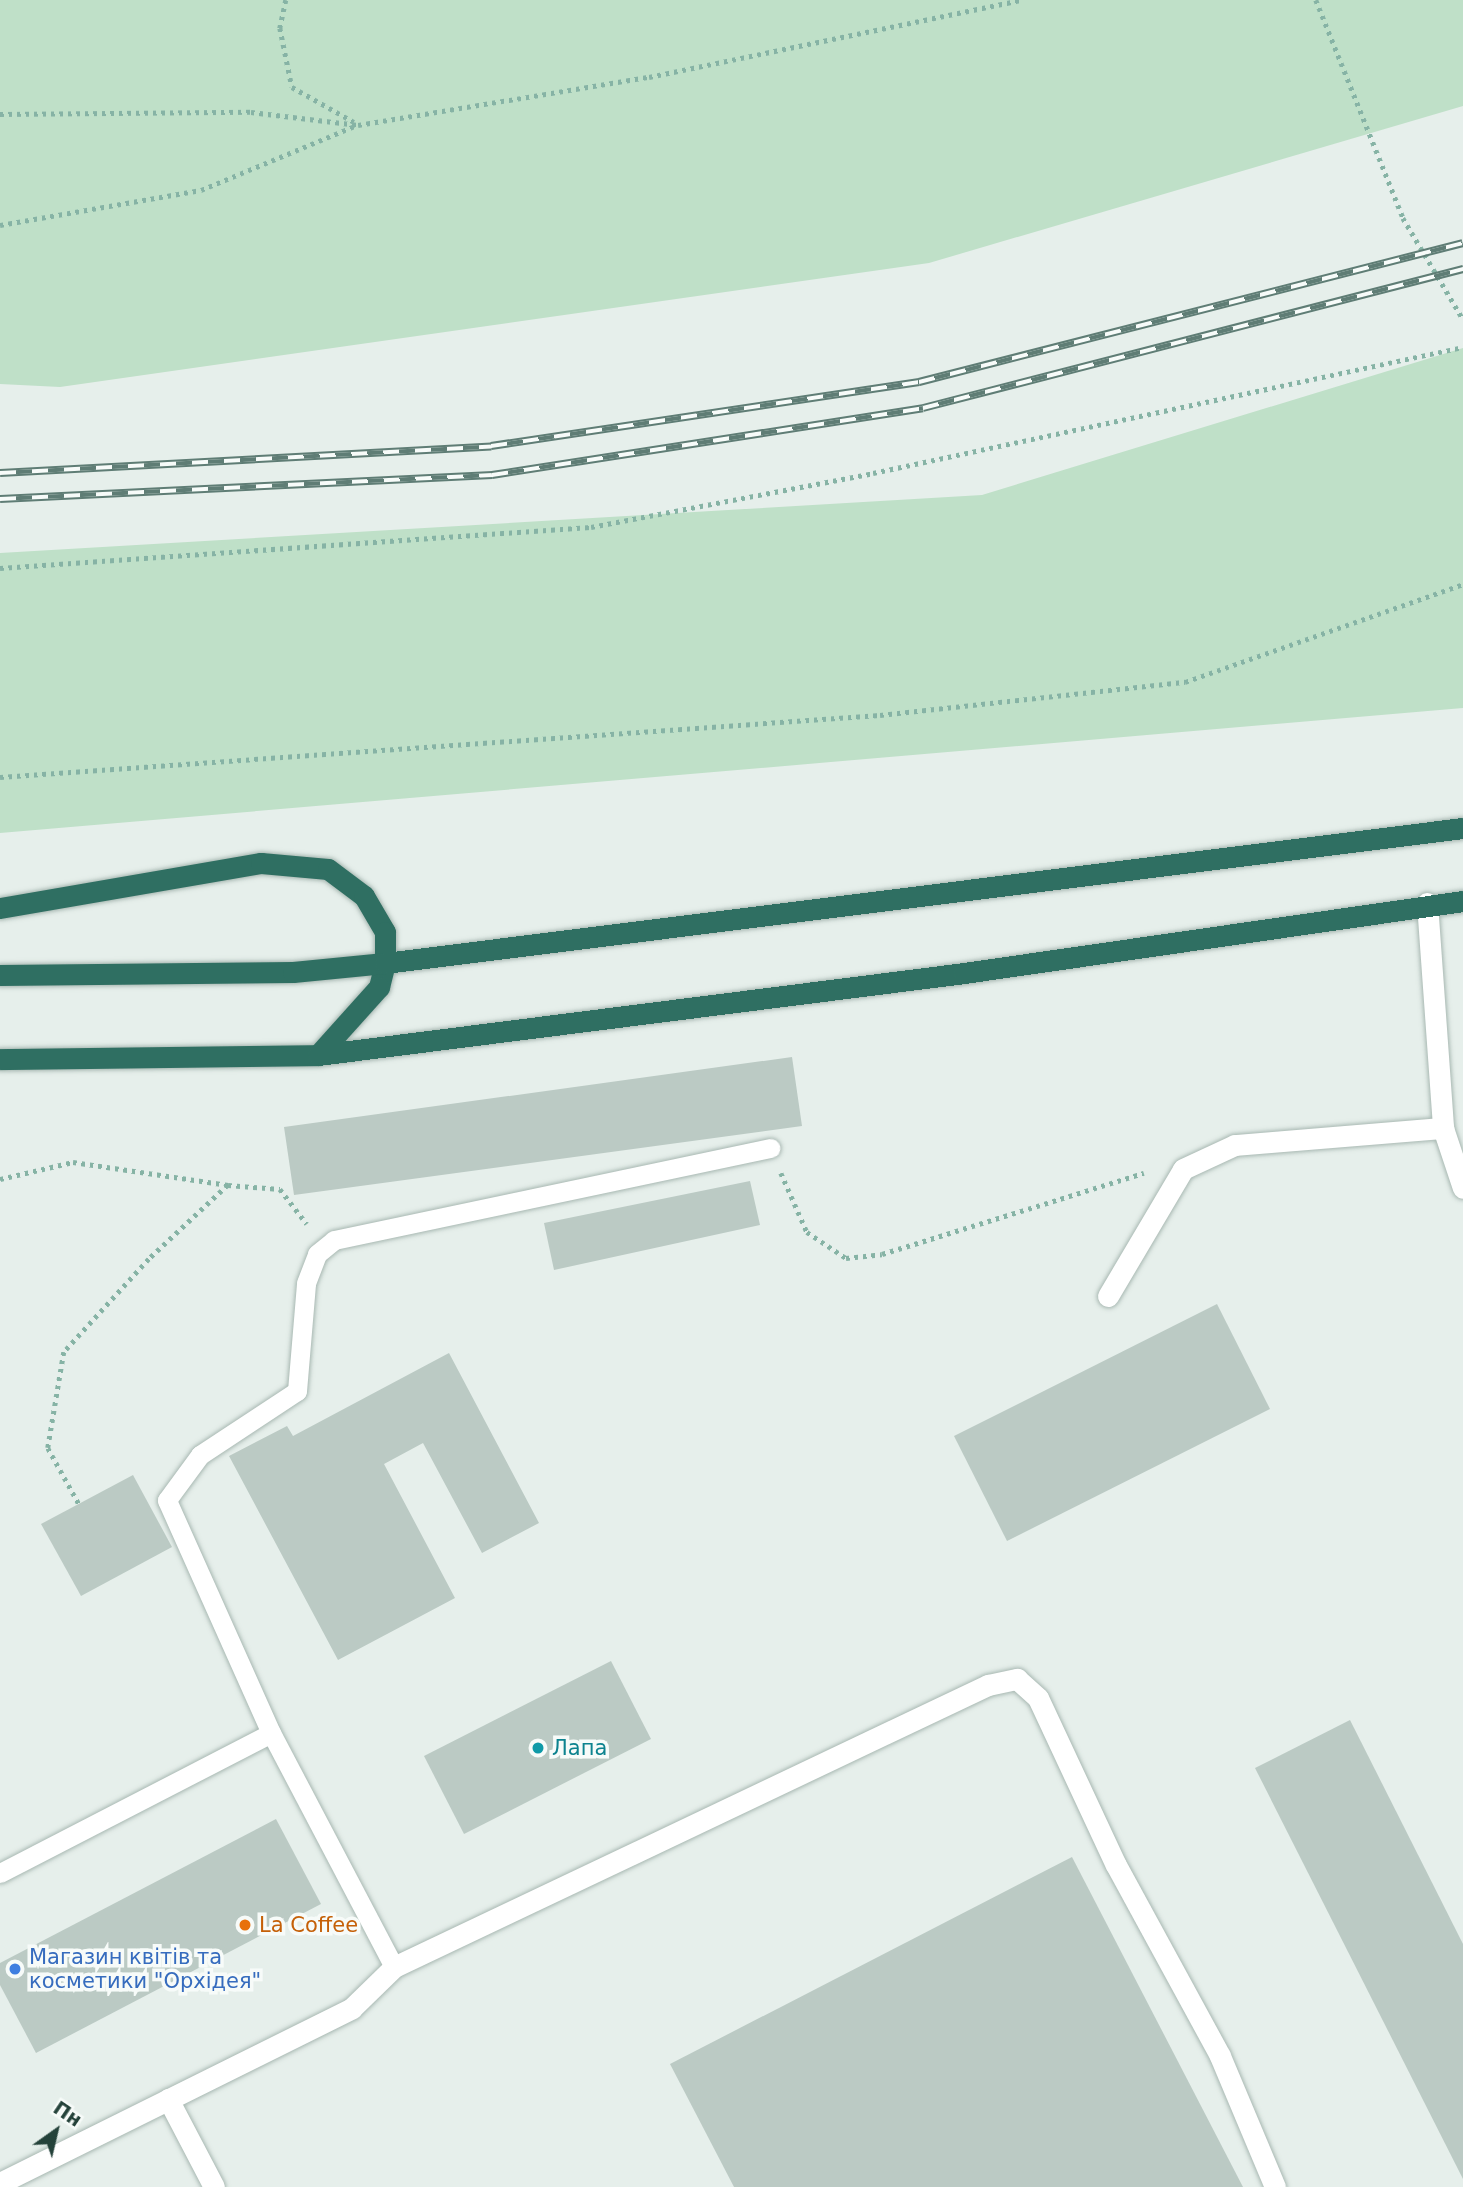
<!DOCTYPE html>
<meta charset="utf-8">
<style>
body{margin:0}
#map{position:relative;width:1463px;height:2187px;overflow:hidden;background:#e6efeb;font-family:"DejaVu Sans",sans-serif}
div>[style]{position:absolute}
.green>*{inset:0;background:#bfe0c8}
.building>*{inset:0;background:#bbcac4}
.path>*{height:4.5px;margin-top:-2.25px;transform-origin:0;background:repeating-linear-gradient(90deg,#86b3a5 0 3.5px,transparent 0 8.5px)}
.roads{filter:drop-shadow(0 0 2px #a8b8b2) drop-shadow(0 0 2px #a8b8b2)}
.lane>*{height:19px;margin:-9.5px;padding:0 9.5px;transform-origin:9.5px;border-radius:9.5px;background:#fff}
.street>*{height:21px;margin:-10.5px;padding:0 10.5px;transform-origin:10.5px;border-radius:10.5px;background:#fff}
.highway>*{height:21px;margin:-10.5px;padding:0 10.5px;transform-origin:10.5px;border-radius:10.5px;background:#2f6f62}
.rail>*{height:8px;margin-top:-4px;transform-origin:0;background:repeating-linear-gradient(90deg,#f7fbf9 0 16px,#5f7d75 0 32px);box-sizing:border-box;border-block:2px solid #5f7d75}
.dots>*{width:19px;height:19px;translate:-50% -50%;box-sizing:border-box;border:4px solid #f7fbf9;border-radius:50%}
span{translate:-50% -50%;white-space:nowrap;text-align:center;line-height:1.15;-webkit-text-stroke:7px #f7fbf9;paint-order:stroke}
.culture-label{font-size:21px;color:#0d838f}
.left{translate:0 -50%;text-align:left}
.food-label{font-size:21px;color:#c56008}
.shop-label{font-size:21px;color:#366cbe}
.north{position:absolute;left:21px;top:2096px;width:70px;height:70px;-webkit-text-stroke:5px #f7fbf9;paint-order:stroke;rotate:34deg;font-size:19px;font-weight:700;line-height:28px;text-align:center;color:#24423a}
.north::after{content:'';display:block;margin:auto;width:24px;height:32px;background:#24423a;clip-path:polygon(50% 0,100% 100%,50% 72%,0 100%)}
</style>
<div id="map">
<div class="green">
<i style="clip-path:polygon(0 0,1463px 0,1463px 106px,929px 263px,60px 387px,0 384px)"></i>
<i style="clip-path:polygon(1463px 348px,1463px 708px,0 833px,0 553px,982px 495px)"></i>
</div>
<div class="building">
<i style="clip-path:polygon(792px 1057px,802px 1126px,294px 1195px,284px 1127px)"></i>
<i style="clip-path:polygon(750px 1181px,760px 1225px,554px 1270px,544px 1223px)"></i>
<i style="clip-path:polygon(1217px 1304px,1270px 1409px,1007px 1541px,954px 1436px)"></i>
<i style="clip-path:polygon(449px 1353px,539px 1523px,482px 1553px,423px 1443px,384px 1464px,455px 1598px,338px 1660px,229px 1456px,287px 1426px,293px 1436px)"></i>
<i style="clip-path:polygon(133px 1475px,172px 1547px,81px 1596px,41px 1524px)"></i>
<i style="clip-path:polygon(611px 1661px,651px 1739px,464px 1834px,424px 1756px)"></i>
<i style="clip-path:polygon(1350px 1720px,1463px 1944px,1463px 2179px,1255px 1768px)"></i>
<i style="clip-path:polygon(276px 1819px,321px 1904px,36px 2053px,0 1985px,0 1963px)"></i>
<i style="clip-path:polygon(1072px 1857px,1243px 2187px,734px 2187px,670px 2064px)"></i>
</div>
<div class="path">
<i style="left:286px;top:0;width:29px;rotate:102deg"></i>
<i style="left:280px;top:28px;width:60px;rotate:78.5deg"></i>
<i style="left:292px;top:87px;width:71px;rotate:29.4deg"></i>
<i style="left:1316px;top:0;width:235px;rotate:68.2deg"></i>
<i style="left:1403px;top:218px;width:117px;rotate:59.3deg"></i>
<i style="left:0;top:114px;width:251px;rotate:-0.5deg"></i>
<i style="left:251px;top:112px;width:108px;rotate:6.9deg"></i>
<i style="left:358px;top:125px;width:295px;rotate:-9.4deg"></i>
<i style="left:649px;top:77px;width:381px;rotate:-11.7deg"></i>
<i style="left:0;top:225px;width:204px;rotate:-9.9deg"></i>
<i style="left:201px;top:190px;width:169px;rotate:-22.6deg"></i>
<i style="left:0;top:568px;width:592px;rotate:-3.97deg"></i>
<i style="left:591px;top:527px;width:287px;rotate:-10.8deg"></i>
<i style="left:873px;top:473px;width:603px;rotate:-12.05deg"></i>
<i style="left:0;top:777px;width:882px;rotate:-4.03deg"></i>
<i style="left:880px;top:715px;width:307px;rotate:-6.2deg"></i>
<i style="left:1185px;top:682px;width:295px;rotate:-19.4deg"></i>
<i style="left:781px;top:1173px;width:64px;rotate:66.2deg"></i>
<i style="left:807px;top:1232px;width:47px;rotate:33.7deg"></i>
<i style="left:846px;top:1258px;width:36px;rotate:-6deg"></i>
<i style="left:882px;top:1254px;width:274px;rotate:-17.2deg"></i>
<i style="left:0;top:1179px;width:75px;rotate:-13.1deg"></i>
<i style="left:73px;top:1162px;width:157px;rotate:8.4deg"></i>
<i style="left:228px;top:1185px;width:108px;rotate:136.9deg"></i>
<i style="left:149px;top:1259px;width:126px;rotate:132.4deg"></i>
<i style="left:64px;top:1352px;width:97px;rotate:99.5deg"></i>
<i style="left:48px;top:1448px;width:64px;rotate:61deg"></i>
<i style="left:228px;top:1185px;width:52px;rotate:4.4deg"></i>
<i style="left:280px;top:1189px;width:44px;rotate:52.4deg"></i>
</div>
<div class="roads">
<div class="lane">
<i style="left:0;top:1873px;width:305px;rotate:-27.3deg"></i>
<i style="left:394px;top:1967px;width:264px;rotate:-117.7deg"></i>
<i style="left:271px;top:1733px;width:255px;rotate:-114.1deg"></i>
<i style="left:167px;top:1500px;width:56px;rotate:-53.7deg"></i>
<i style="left:200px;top:1455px;width:116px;rotate:-33.4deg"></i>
<i style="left:297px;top:1391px;width:108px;rotate:-85.2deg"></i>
<i style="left:306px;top:1283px;width:31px;rotate:-69deg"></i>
<i style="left:317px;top:1254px;width:22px;rotate:-39deg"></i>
<i style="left:334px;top:1240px;width:446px;rotate:-11.9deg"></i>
</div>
<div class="street">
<i style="left:1427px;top:903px;width:226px;rotate:85.9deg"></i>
<i style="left:1443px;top:1128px;width:63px;rotate:71.6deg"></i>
<i style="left:1108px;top:1296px;width:147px;rotate:-59.4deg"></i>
<i style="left:1183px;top:1169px;width:57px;rotate:-24.8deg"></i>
<i style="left:1235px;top:1145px;width:209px;rotate:-4.7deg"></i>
<i style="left:168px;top:2099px;width:99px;rotate:62.4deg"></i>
<i style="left:0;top:2183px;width:393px;rotate:-26.4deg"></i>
<i style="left:352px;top:2008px;width:59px;rotate:-44.3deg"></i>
<i style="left:394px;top:1967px;width:658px;rotate:-25.4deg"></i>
<i style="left:988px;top:1685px;width:30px;rotate:-12deg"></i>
<i style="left:1017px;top:1679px;width:28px;rotate:42deg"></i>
<i style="left:1038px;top:1698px;width:184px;rotate:65deg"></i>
<i style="left:1116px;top:1865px;width:217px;rotate:61.4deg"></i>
<i style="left:1220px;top:2056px;width:142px;rotate:67.2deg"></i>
</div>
<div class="highway">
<i style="left:0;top:908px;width:265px;rotate:-9.8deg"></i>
<i style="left:261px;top:863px;width:67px;rotate:5.1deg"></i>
<i style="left:328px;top:869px;width:45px;rotate:36.9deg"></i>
<i style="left:364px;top:896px;width:42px;rotate:59.7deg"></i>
<i style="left:385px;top:932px;width:31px;rotate:90deg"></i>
<i style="left:385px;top:963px;width:25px;rotate:104deg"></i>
<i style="left:379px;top:987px;width:91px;rotate:131.9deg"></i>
<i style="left:0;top:975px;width:293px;rotate:-0.6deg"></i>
<i style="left:293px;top:972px;width:92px;rotate:-5.6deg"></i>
<i style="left:385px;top:963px;width:1086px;rotate:-7.14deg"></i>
<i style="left:0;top:1059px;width:318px;rotate:-0.7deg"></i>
<i style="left:318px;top:1055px;width:651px;rotate:-7.23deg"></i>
<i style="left:964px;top:973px;width:504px;rotate:-8.21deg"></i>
</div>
</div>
<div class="rail">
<i style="left:0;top:473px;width:492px;rotate:-3.1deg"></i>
<i style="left:491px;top:446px;width:433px;rotate:-8.5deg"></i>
<i style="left:919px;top:382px;width:561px;rotate:-14.33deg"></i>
<i style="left:0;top:499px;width:493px;rotate:-2.8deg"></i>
<i style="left:492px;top:475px;width:436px;rotate:-8.8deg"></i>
<i style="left:923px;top:408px;width:558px;rotate:-14.43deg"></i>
</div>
<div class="dots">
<i style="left:538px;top:1748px;background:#0f9aa8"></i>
<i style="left:245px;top:1925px;background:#e8710a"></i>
<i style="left:15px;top:1969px;background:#3f7fe0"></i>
</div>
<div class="culture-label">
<span class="left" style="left:552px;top:1748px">Лапа</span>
</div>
<div class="food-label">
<span class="left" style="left:259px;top:1925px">La Coffee</span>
</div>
<div class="shop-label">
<span class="left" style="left:29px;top:1969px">Магазин квітів та<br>косметики "Орхідея"</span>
</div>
<div class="north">Пн</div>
</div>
